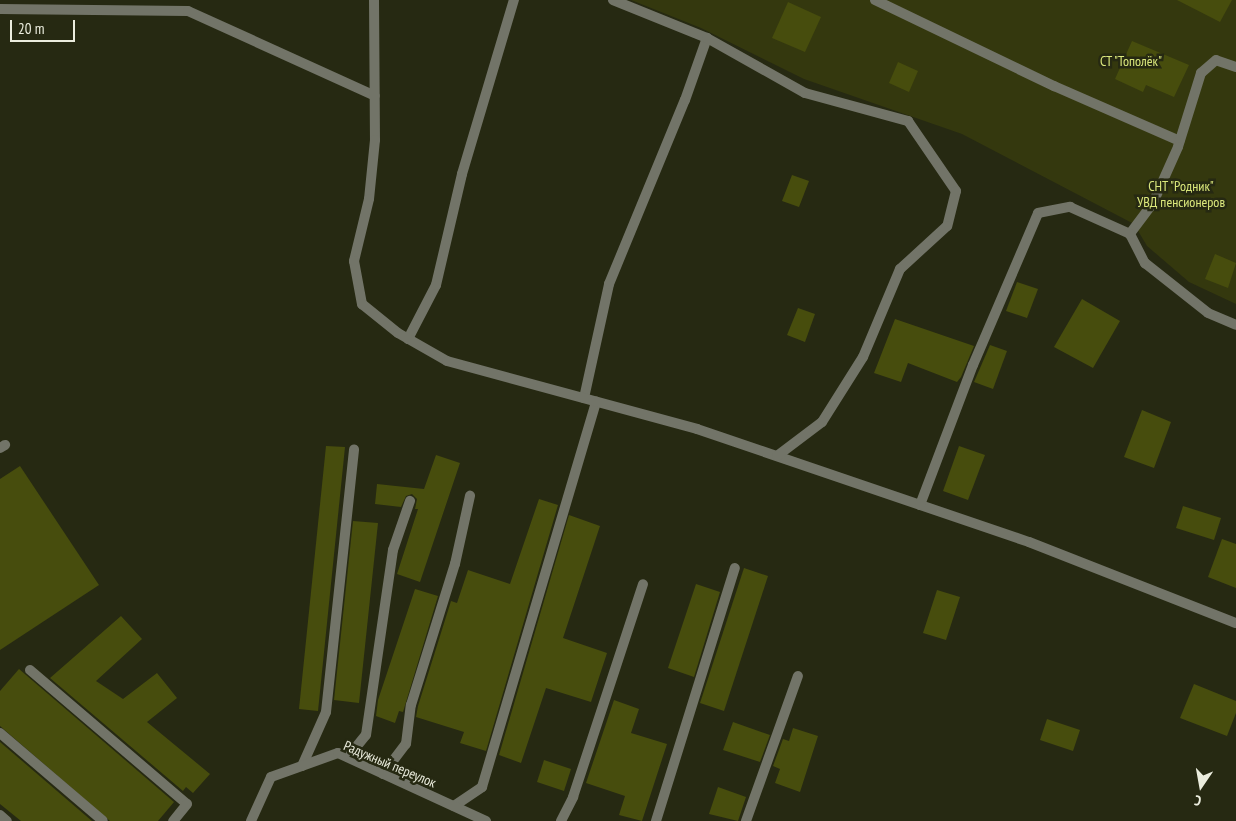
<!DOCTYPE html>
<meta charset="utf-8">
<style>
body{margin:0}
#map{position:relative;width:1236px;height:821px;overflow:hidden;background:#262912;font-family:"PT Sans Narrow",sans-serif}
div>[style]{position:absolute}
.green>*{inset:0;background:#34380e}
.building>*{inset:0;background:#474d0d}
.service>*{height:10px;margin:-5px;padding:0 5px;transform-origin:5px;border-radius:5px;background:#727468}
.minor>*{height:10px;margin:-5px;padding:0 5px;transform-origin:5px;border-radius:5px;background:#727468}
span{translate:-50% -50%;white-space:nowrap;text-align:center;line-height:1.15;-webkit-text-stroke:5px #262912;paint-order:stroke}
.park-label{font-size:14px;color:#dbe87c}
.street-label{font-size:14px;color:#ebedde}
.north{position:absolute;left:1176px;top:761px;width:50px;height:50px;-webkit-text-stroke:4px #262912;paint-order:stroke;rotate:192deg;font-size:14px;font-weight:700;line-height:20px;text-align:center;color:#ebedde}
.north::after{content:'';display:block;margin:auto;width:18px;height:22px;background:#ebedde;clip-path:polygon(50% 0,100% 100%,50% 72%,0 100%)}
.scale{position:absolute;left:10px;top:20px;width:65px;height:22px;box-sizing:border-box;border:2px solid #ebedde;border-top:0;padding-left:6px;font-size:15px;line-height:18px;white-space:nowrap;color:#ebedde;-webkit-text-stroke:4px #262912;paint-order:stroke}
</style>
<div id="map">
<div class="green">
<i style="clip-path:polygon(631px 0,1236px 0,1236px 304px,1189px 282px,1147px 246px,1134px 224px,962px 134px,804px 79px,701px 28px)"></i>
</div>
<div class="building">
<i style="clip-path:polygon(1177px 0,1232px 0,1220px 22px)"></i>
<i style="clip-path:polygon(788px 2px,821px 17px,805px 52px,772px 38px)"></i>
<i style="clip-path:polygon(1132px 41px,1189px 65px,1174px 97px,1146px 85px,1143px 92px,1115px 79px)"></i>
<i style="clip-path:polygon(898px 62px,918px 71px,909px 92px,889px 83px)"></i>
<i style="clip-path:polygon(792px 175px,809px 181px,799px 207px,782px 201px)"></i>
<i style="clip-path:polygon(1215px 254px,1236px 263px,1228px 288px,1205px 279px)"></i>
<i style="clip-path:polygon(1017px 282px,1038px 289px,1027px 318px,1006px 311px)"></i>
<i style="clip-path:polygon(1082px 299px,1120px 321px,1093px 368px,1054px 347px)"></i>
<i style="clip-path:polygon(798px 308px,815px 314px,805px 342px,787px 335px)"></i>
<i style="clip-path:polygon(895px 319px,974px 346px,961px 377px,957px 382px,908px 363px,901px 382px,874px 373px)"></i>
<i style="clip-path:polygon(990px 345px,1007px 351px,993px 389px,974px 382px)"></i>
<i style="clip-path:polygon(1142px 410px,1171px 422px,1154px 468px,1124px 457px)"></i>
<i style="clip-path:polygon(326px 446px,345px 447px,318px 711px,299px 709px)"></i>
<i style="clip-path:polygon(959px 446px,985px 455px,968px 500px,943px 491px)"></i>
<i style="clip-path:polygon(436px 455px,460px 463px,420px 582px,397px 574px,418px 509px,415px 509px,417px 499px,412px 494px,406px 496px,401px 507px,375px 504px,377px 484px,424px 489px)"></i>
<i style="clip-path:polygon(20px 466px,99px 585px,0 650px,0 479px)"></i>
<i style="clip-path:polygon(539px 499px,558px 505px,486px 751px,460px 743px,464px 732px,416px 717px,418px 706px,451px 601px,457px 603px,468px 570px,510px 584px)"></i>
<i style="clip-path:polygon(1183px 506px,1221px 518px,1214px 540px,1176px 528px)"></i>
<i style="clip-path:polygon(569px 515px,600px 526px,563px 638px,607px 653px,591px 702px,546px 688px,521px 763px,499px 755px)"></i>
<i style="clip-path:polygon(353px 521px,378px 523px,359px 703px,334px 700px)"></i>
<i style="clip-path:polygon(1222px 539px,1236px 544px,1236px 588px,1208px 577px)"></i>
<i style="clip-path:polygon(744px 568px,768px 576px,724px 711px,700px 703px)"></i>
<i style="clip-path:polygon(696px 584px,720px 592px,694px 677px,668px 668px)"></i>
<i style="clip-path:polygon(415px 589px,438px 596px,403px 712px,399px 711px,395px 723px,376px 716px,378px 700px)"></i>
<i style="clip-path:polygon(937px 590px,960px 597px,946px 640px,923px 633px)"></i>
<i style="clip-path:polygon(121px 616px,142px 639px,96px 681px,123px 699px,157px 673px,177px 698px,147px 722px,210px 774px,193px 793px,186px 787px,183px 791px,50px 678px)"></i>
<i style="clip-path:polygon(19px 669px,174px 802px,158px 821px,110px 821px,0 726px,0 691px)"></i>
<i style="clip-path:polygon(1194px 684px,1236px 701px,1236px 713px,1227px 736px,1180px 718px)"></i>
<i style="clip-path:polygon(614px 700px,639px 709px,631px 733px,667px 744px,642px 821px,619px 815px,625px 796px,586px 783px)"></i>
<i style="clip-path:polygon(1047px 719px,1080px 730px,1073px 751px,1040px 740px)"></i>
<i style="clip-path:polygon(733px 722px,770px 735px,760px 762px,723px 750px)"></i>
<i style="clip-path:polygon(793px 728px,818px 736px,800px 792px,775px 783px,780px 769px,773px 766px,783px 739px,789px 741px)"></i>
<i style="clip-path:polygon(0 742px,92px 821px,21px 821px,0 804px)"></i>
<i style="clip-path:polygon(544px 760px,571px 769px,564px 791px,537px 782px)"></i>
<i style="clip-path:polygon(718px 787px,746px 797px,738px 821px,709px 814px)"></i>
</div>
<div class="service">
<i style="left:0;top:9px;width:188px;rotate:0.6deg"></i>
<i style="left:188px;top:11px;width:205px;rotate:24.4deg"></i>
<i style="left:408px;top:339px;width:61px;rotate:-62.6deg"></i>
<i style="left:436px;top:285px;width:114px;rotate:-76.8deg"></i>
<i style="left:462px;top:174px;width:182px;rotate:-73.4deg"></i>
<i style="left:584px;top:398px;width:117px;rotate:-77.6deg"></i>
<i style="left:609px;top:284px;width:199px;rotate:-67.6deg"></i>
<i style="left:685px;top:100px;width:66px;rotate:-70.5deg"></i>
<i style="left:0;top:448px;width:6px;rotate:-31deg"></i>
<i style="left:30px;top:670px;width:206px;rotate:40.5deg"></i>
<i style="left:187px;top:804px;width:22px;rotate:129deg"></i>
<i style="left:0;top:733px;width:135px;rotate:40.5deg"></i>
<i style="left:348px;top:757px;width:28px;rotate:-51deg"></i>
<i style="left:366px;top:735px;width:187px;rotate:-81.7deg"></i>
<i style="left:393px;top:550px;width:52px;rotate:-70.9deg"></i>
<i style="left:302px;top:766px;width:59px;rotate:-66deg"></i>
<i style="left:326px;top:712px;width:264px;rotate:-83.9deg"></i>
<i style="left:383px;top:774px;width:38px;rotate:-53deg"></i>
<i style="left:406px;top:744px;width:39px;rotate:-83deg"></i>
<i style="left:411px;top:705px;width:148px;rotate:-72.7deg"></i>
<i style="left:455px;top:564px;width:70px;rotate:-77.6deg"></i>
<i style="left:454px;top:806px;width:34px;rotate:-34deg"></i>
<i style="left:482px;top:787px;width:402px;rotate:-73.5deg"></i>
<i style="left:0;top:815px;width:9px;rotate:41deg"></i>
<i style="left:561px;top:821px;width:27px;rotate:-63deg"></i>
<i style="left:573px;top:797px;width:224px;rotate:-71.8deg"></i>
<i style="left:656px;top:821px;width:265px;rotate:-72.7deg"></i>
<i style="left:746px;top:821px;width:154px;rotate:-70.3deg"></i>
</div>
<div class="minor">
<i style="left:374px;top:0;width:140px;rotate:89.6deg"></i>
<i style="left:375px;top:140px;width:59px;rotate:95.8deg"></i>
<i style="left:369px;top:199px;width:64px;rotate:103.6deg"></i>
<i style="left:354px;top:261px;width:44px;rotate:79.5deg"></i>
<i style="left:362px;top:304px;width:46px;rotate:38.9deg"></i>
<i style="left:398px;top:333px;width:56px;rotate:29.7deg"></i>
<i style="left:447px;top:361px;width:259px;rotate:15.2deg"></i>
<i style="left:697px;top:429px;width:351px;rotate:18.8deg"></i>
<i style="left:1029px;top:542px;width:222px;rotate:21.4deg"></i>
<i style="left:613px;top:0;width:101px;rotate:22deg"></i>
<i style="left:707px;top:38px;width:112px;rotate:29.3deg"></i>
<i style="left:805px;top:93px;width:107px;rotate:15.2deg"></i>
<i style="left:908px;top:121px;width:85px;rotate:55.6deg"></i>
<i style="left:956px;top:191px;width:36px;rotate:104deg"></i>
<i style="left:947px;top:226px;width:64px;rotate:137.5deg"></i>
<i style="left:900px;top:269px;width:95px;rotate:112.8deg"></i>
<i style="left:863px;top:357px;width:77px;rotate:122.2deg"></i>
<i style="left:822px;top:422px;width:56px;rotate:142.9deg"></i>
<i style="left:875px;top:0;width:199px;rotate:25.7deg"></i>
<i style="left:1054px;top:86px;width:137px;rotate:23.6deg"></i>
<i style="left:1236px;top:67px;width:21px;rotate:-161deg"></i>
<i style="left:1216px;top:60px;width:20px;rotate:139deg"></i>
<i style="left:1201px;top:73px;width:77px;rotate:107.3deg"></i>
<i style="left:1178px;top:147px;width:61px;rotate:114.1deg"></i>
<i style="left:1153px;top:203px;width:39px;rotate:127deg"></i>
<i style="left:1130px;top:234px;width:33px;rotate:63deg"></i>
<i style="left:1145px;top:263px;width:80px;rotate:38.4deg"></i>
<i style="left:1208px;top:313px;width:30px;rotate:23deg"></i>
<i style="left:920px;top:505px;width:150px;rotate:-69.3deg"></i>
<i style="left:973px;top:365px;width:165px;rotate:-66.8deg"></i>
<i style="left:1038px;top:213px;width:33px;rotate:-11deg"></i>
<i style="left:1070px;top:207px;width:66px;rotate:24.2deg"></i>
<i style="left:251px;top:821px;width:48px;rotate:-65.6deg"></i>
<i style="left:271px;top:777px;width:71px;rotate:-19.7deg"></i>
<i style="left:338px;top:753px;width:163px;rotate:24.7deg"></i>
</div>
<div class="park-label">
<span style="left:1131px;top:61px">СТ "Тополёк"</span>
<span style="left:1181px;top:194px">СНТ "Родник"<br>УВД пенсионеров</span>
</div>
<div class="street-label">
<span style="left:390px;top:764px;rotate:23deg">Радужный переулок</span>
</div>
<div class="north">С</div>
<div class="scale">20 m</div>
</div>
